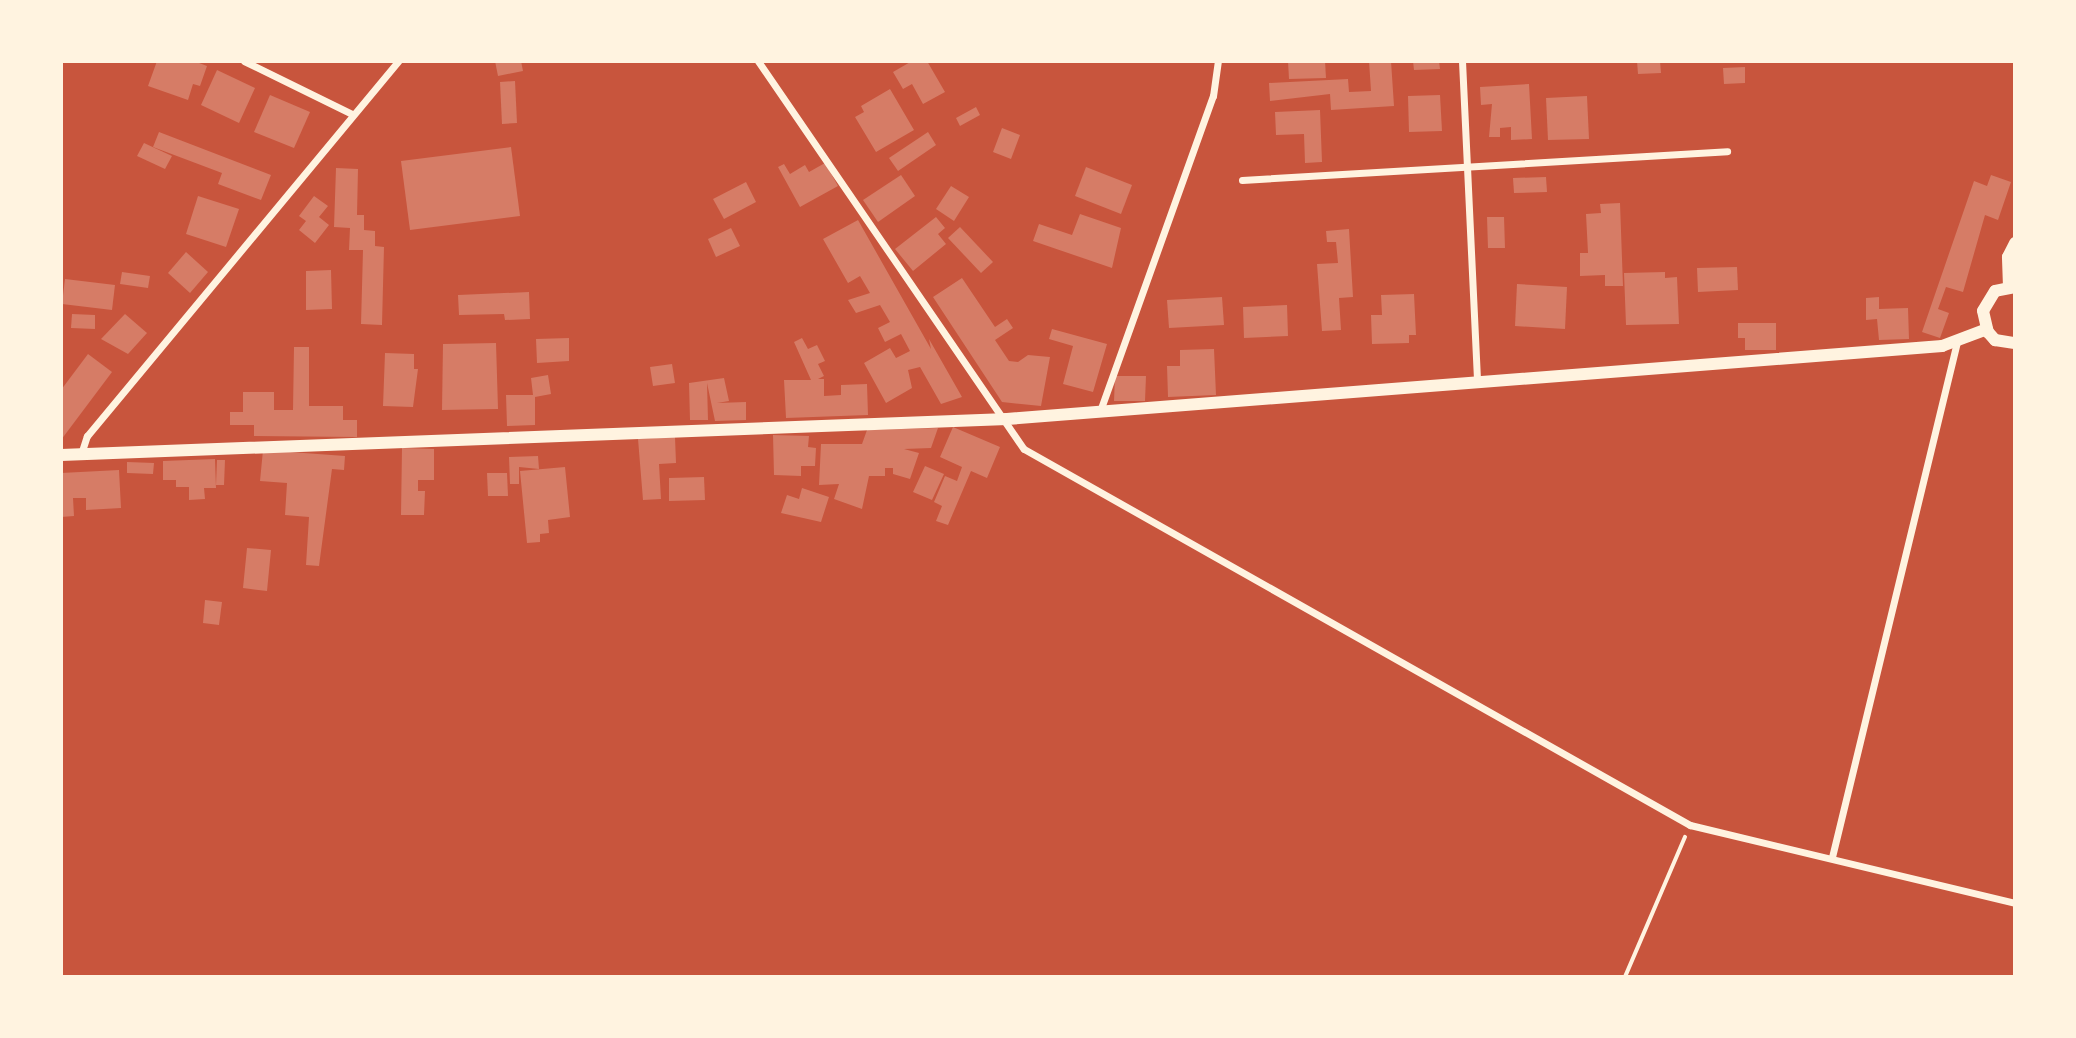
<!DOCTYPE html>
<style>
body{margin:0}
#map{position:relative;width:2076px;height:1038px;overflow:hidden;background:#c8553d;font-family:Bitter,serif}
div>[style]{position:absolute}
.building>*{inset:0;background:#d67c66}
.path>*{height:3.5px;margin:-1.75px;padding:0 1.75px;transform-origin:1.75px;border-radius:1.75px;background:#fff3e0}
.minor>*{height:7px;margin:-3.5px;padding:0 3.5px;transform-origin:3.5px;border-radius:3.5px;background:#fff3e0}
.tertiary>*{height:12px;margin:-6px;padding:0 6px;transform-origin:6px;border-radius:6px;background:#fff3e0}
span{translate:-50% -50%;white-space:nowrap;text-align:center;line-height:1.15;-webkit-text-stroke:7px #fff3e0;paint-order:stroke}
.frame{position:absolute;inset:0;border:63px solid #fff3e0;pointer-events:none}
</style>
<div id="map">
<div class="building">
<i style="clip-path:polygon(157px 61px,194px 61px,207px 66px,200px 86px,193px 84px,188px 100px,148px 86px)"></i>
<i style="clip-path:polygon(495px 61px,521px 61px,523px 71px,498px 76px)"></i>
<i style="clip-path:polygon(912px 61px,927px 61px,945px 92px,923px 104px,912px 84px,903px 89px,893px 72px)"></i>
<i style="clip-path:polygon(1288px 61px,1325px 61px,1326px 78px,1289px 79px)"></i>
<i style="clip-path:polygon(1369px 61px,1391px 61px,1394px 106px,1331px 110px,1330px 94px,1270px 101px,1269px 83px,1348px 79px,1349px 92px,1371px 91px)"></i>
<i style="clip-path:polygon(1413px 61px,1439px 61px,1440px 69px,1414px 70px)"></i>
<i style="clip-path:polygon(1637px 61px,1660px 61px,1661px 73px,1638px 74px)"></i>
<i style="clip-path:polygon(1745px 67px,1745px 83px,1724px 84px,1723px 68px)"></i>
<i style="clip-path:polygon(217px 70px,255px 88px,239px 123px,201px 105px)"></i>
<i style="clip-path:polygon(515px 81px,517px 123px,502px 124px,500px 82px)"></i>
<i style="clip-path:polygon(1529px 84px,1532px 139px,1511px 140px,1511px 127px,1500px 128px,1500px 137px,1489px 137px,1492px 104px,1481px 105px,1480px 87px)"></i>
<i style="clip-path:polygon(890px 89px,914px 130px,876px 152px,855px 117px,864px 112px,861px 106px)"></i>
<i style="clip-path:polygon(270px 95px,310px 112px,294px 148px,254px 132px)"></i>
<i style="clip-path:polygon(1440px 95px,1442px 131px,1409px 132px,1408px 96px)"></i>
<i style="clip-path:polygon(1587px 96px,1589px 139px,1548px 140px,1546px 98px)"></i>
<i style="clip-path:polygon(976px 107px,980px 115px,960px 126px,956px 118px)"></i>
<i style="clip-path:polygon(1320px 110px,1322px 162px,1305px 163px,1304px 134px,1276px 135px,1275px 112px)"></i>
<i style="clip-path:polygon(1002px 128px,1020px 135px,1011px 159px,993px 152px)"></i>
<i style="clip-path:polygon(159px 132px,271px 175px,261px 200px,218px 184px,222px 173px,153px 147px)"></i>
<i style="clip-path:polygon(928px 132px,936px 145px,898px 171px,889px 158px)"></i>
<i style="clip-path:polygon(144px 143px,172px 156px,165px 169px,137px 156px)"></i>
<i style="clip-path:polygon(511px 147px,520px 216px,410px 230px,401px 161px)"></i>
<i style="clip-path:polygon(825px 163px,838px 186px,800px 207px,778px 167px,784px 164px,790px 174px,805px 165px,809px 172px)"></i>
<i style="clip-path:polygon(1086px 167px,1132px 185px,1121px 214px,1075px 196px)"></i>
<i style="clip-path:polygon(336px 168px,358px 169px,357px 215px,364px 215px,364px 230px,375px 231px,375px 246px,384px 247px,382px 325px,361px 324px,363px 250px,349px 250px,350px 228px,334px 227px)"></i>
<i style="clip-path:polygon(901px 175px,915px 196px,878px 222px,863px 200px)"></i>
<i style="clip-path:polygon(1991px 175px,2011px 182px,1998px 220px,1985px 215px,1963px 292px,1946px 287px,1938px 309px,1949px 313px,1940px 338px,1922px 332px,1974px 181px,1987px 186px)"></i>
<i style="clip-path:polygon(1546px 177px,1547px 192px,1514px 193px,1513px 178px)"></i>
<i style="clip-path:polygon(746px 182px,756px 202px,724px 219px,713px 199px)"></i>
<i style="clip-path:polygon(951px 186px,969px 197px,954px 221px,936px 209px)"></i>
<i style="clip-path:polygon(198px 196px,239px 209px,226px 247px,186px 234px)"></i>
<i style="clip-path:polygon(314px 196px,328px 206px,319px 217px,329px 225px,315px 243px,299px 230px,306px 221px,299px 216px)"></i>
<i style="clip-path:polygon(1620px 203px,1623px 286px,1605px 286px,1605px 275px,1580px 276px,1580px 253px,1588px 253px,1586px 214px,1601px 213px,1600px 204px)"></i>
<i style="clip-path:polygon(1080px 214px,1121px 228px,1112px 268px,1033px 241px,1039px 224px,1072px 235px)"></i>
<i style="clip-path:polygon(936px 217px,945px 228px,938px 234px,946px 244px,913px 271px,895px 249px)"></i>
<i style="clip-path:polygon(1487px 217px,1504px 217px,1505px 248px,1488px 248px)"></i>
<i style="clip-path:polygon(858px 220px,931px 349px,929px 339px,962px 397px,941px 404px,920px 367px,908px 370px,912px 388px,886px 403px,864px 363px,890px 348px,896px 358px,910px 351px,901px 334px,885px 342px,878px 328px,890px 322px,880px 305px,856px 313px,848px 300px,870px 293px,860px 276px,848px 283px,823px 239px)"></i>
<i style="clip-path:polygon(960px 227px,993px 262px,981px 273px,948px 238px)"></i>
<i style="clip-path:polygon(731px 228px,740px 246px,716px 257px,708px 239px)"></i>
<i style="clip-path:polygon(1349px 229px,1353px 297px,1339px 298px,1341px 330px,1322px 331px,1317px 264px,1338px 263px,1336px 242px,1327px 242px,1326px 231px)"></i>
<i style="clip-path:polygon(186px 252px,208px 272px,190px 293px,168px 273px)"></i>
<i style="clip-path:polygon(1737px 267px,1738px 290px,1698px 292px,1697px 268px)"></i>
<i style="clip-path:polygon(331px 270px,332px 309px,306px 310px,306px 271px)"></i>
<i style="clip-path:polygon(122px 272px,150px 276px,148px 288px,120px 284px)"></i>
<i style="clip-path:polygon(1665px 272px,1665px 278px,1677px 277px,1679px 324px,1626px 325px,1624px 273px)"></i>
<i style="clip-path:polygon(962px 278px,995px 327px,1007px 319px,1013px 328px,995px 340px,1009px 361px,1018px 362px,1028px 355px,1050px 357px,1041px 406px,1002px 402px,933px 297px)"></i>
<i style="clip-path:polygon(65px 279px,115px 285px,112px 310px,62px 304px)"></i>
<i style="clip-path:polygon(1517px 284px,1567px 287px,1565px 329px,1515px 326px)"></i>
<i style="clip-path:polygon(529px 292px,530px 319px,505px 320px,504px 314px,459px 315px,458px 295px)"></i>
<i style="clip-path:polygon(1414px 294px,1416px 335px,1409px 335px,1409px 343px,1372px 344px,1371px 315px,1382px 315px,1381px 295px)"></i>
<i style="clip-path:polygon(1222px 297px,1224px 325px,1169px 328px,1167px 300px)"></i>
<i style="clip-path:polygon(1879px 297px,1879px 309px,1908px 308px,1909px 339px,1879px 340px,1877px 319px,1866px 320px,1866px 298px)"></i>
<i style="clip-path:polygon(1287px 305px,1288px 336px,1244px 338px,1243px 307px)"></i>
<i style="clip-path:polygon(72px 314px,95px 315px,95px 329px,71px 328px)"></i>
<i style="clip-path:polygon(125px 314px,147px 333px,128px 354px,101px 339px)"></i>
<i style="clip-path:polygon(1738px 323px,1776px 323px,1776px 350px,1745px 350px,1745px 338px,1738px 338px)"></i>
<i style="clip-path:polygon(1052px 329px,1107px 344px,1093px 392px,1063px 384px,1073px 346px,1049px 339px)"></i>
<i style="clip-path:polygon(569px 338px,569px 361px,537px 363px,536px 339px)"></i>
<i style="clip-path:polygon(802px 338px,808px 349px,817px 345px,825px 361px,818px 364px,824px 376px,818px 379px,824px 379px,824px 396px,841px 395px,841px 385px,867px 384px,868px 415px,786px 418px,784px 380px,811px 380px,794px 342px)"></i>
<i style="clip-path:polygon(496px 343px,498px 409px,442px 410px,443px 344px)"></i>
<i style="clip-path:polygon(294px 347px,309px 347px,309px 406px,343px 406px,343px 420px,357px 420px,357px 437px,254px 436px,254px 425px,230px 425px,230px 412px,243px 412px,243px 392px,274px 392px,274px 410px,293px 410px)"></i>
<i style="clip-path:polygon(1214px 349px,1216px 395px,1168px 397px,1167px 366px,1180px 366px,1180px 350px)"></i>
<i style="clip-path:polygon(385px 353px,414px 354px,414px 369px,418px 369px,413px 407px,383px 406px)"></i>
<i style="clip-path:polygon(88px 354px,112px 372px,61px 440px,61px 390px)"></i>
<i style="clip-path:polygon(672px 364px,675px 383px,653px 386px,650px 367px)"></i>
<i style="clip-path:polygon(548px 375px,551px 394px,535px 397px,535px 425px,507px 426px,506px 395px,533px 395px,531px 378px)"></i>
<i style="clip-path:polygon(1115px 376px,1146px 376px,1145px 401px,1114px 401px)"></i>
<i style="clip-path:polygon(724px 378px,729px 401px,717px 403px,746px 402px,746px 420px,715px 421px,707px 383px,708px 420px,690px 420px,689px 383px)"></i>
<i style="clip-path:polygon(953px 427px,1000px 447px,987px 478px,971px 471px,948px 525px,936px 521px,942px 506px,934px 502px,945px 476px,957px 481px,962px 467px,940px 457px)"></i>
<i style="clip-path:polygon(938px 428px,931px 448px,904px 449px,919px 453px,910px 479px,893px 474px,893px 468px,885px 468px,885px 476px,869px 476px,862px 509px,834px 499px,839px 484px,819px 485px,821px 444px,862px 444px,867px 430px)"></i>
<i style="clip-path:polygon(773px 435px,809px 436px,808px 447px,816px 448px,815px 466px,801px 466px,801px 476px,774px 475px)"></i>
<i style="clip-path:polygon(675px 437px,676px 463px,659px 464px,661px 499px,643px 500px,638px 439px)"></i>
<i style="clip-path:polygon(402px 448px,434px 449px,434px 480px,418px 480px,418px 491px,425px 491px,424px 515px,401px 515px)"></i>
<i style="clip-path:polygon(263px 450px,345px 456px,344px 470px,332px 469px,319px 566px,306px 565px,309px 517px,285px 515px,287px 483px,260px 481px)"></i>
<i style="clip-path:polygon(538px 456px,539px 469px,519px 467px,519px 484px,510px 484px,509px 457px)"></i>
<i style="clip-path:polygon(215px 459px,216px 488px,204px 488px,205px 499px,189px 500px,189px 487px,176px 487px,176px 480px,163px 480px,163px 461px)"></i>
<i style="clip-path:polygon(217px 460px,225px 460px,224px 485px,216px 485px)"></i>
<i style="clip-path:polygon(127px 462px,154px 463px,153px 474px,127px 473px)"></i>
<i style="clip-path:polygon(925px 466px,944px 474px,932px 500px,913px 492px)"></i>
<i style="clip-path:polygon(565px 467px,570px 517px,548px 520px,549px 533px,540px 534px,540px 542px,527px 543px,520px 471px)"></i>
<i style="clip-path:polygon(119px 470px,121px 508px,86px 510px,86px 498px,73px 498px,74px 516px,61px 517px,61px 473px)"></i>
<i style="clip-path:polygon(487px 473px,507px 473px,508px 496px,488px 496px)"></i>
<i style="clip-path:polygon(704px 477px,705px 500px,669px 501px,669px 478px)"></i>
<i style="clip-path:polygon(802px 488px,829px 497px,821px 522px,781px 513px,787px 495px,799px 499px)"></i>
<i style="clip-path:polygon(247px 548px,271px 550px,267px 591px,243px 588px)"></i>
<i style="clip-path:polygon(205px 600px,222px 602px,219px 625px,203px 623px)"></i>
</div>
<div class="path">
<i style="left:1625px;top:977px;width:152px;rotate:-66.8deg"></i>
</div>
<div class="minor">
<i style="left:244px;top:61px;width:120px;rotate:26.1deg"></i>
<i style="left:758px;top:61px;width:470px;rotate:55.6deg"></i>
<i style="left:1024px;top:449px;width:765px;rotate:29.45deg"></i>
<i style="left:1690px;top:825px;width:334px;rotate:13.5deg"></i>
<i style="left:1462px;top:61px;width:319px;rotate:87.3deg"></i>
<i style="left:1242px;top:180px;width:486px;rotate:-3.4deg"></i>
<i style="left:1100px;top:411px;width:335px;rotate:-70.3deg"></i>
<i style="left:1213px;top:96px;width:35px;rotate:-82deg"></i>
<i style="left:81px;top:454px;width:19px;rotate:-72deg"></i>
<i style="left:87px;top:436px;width:487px;rotate:-50.3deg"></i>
<i style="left:1832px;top:857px;width:530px;rotate:-76.36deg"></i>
</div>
<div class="tertiary">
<i style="left:2009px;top:287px;width:30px;rotate:-92deg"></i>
<i style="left:2008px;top:257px;width:16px;rotate:-63deg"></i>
<i style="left:2015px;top:287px;width:20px;rotate:169deg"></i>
<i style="left:1995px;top:291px;width:23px;rotate:121deg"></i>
<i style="left:1983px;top:311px;width:22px;rotate:77deg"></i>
<i style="left:1988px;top:332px;width:11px;rotate:49deg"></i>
<i style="left:1995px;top:340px;width:20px;rotate:9deg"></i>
<i style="left:61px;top:455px;width:947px;rotate:-2.18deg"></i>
<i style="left:1007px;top:419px;width:938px;rotate:-4.46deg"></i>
<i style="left:1942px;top:346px;width:48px;rotate:-20.7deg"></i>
</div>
<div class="frame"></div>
</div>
